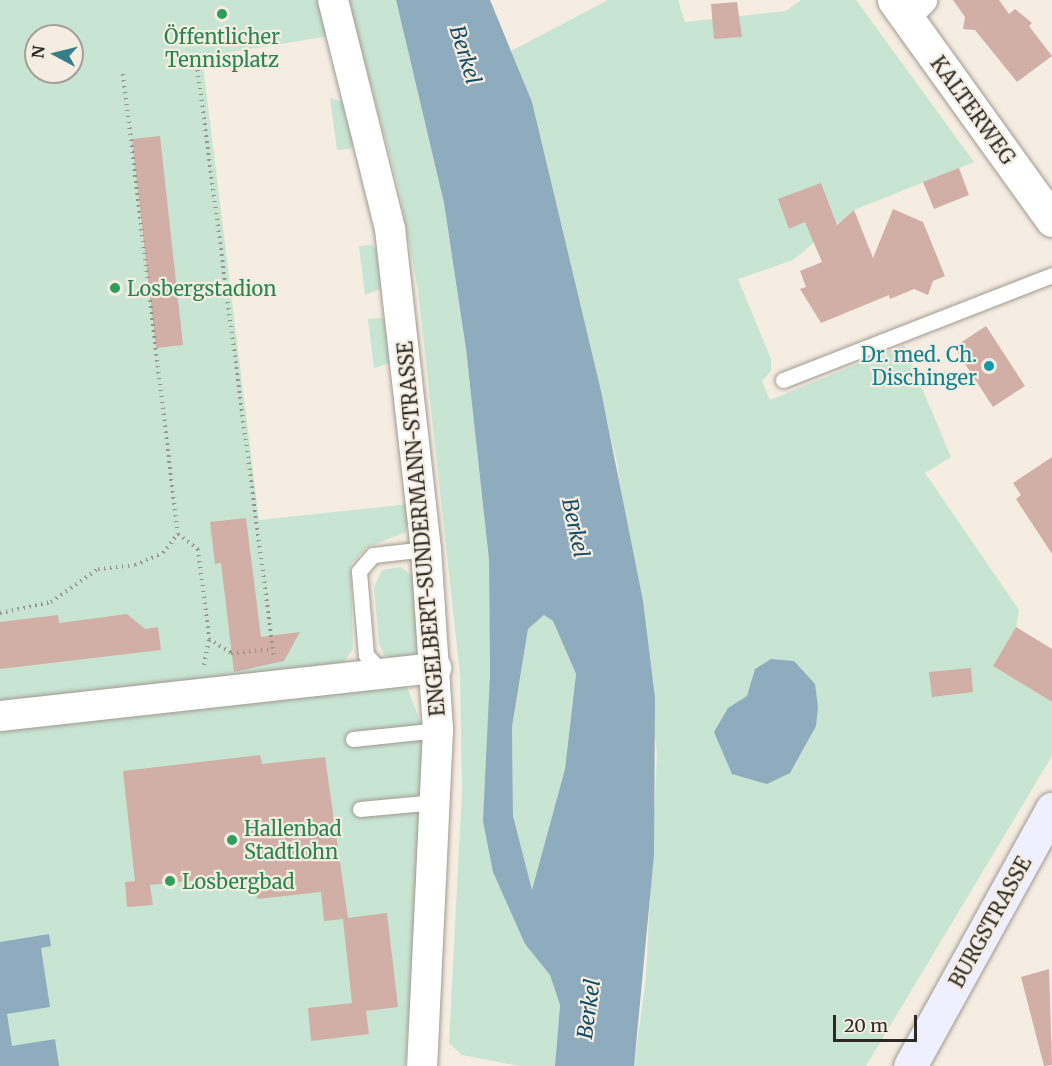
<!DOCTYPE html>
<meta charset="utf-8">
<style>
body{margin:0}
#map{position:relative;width:1052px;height:1066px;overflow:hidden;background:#f5ede2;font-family:Merriweather,serif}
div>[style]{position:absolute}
.green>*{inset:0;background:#c8e5d3}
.water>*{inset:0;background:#8eacbe}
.building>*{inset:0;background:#d1afa6}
.path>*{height:4px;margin-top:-2px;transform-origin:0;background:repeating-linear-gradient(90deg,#97928a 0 1.5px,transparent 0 6px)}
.roads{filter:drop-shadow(0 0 2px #a1998f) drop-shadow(0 0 2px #a1998f)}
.service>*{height:15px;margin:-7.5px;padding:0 7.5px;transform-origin:7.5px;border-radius:7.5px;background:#fff}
.minor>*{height:30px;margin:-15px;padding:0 15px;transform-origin:15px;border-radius:15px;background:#fff}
.tertiary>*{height:33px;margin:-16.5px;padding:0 16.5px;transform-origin:16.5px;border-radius:16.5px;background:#fff}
.secondary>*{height:33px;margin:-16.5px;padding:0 16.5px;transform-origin:16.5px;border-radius:16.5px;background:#eef0ff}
.dots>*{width:16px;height:16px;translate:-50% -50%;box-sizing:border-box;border:3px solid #f5ede2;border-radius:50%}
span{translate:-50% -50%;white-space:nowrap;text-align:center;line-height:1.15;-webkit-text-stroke:4.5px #f5ede2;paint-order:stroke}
.leisure-label{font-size:20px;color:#27864d}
.left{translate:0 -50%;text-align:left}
.street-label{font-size:20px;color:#2d2a26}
.culture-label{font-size:20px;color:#0d838f}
.right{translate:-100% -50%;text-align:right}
.water-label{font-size:21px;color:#134c67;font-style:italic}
.north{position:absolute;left:24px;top:24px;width:60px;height:60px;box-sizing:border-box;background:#f5ede2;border:2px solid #a59f97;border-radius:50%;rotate:277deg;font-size:16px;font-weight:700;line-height:24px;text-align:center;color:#2d2a26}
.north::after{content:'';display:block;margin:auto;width:21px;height:27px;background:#387e89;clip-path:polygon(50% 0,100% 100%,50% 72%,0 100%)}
.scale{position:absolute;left:833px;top:1015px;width:84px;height:27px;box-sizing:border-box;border:3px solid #2d2a26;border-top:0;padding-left:8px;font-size:18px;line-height:21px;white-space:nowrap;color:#2d2a26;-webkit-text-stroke:4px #f5ede2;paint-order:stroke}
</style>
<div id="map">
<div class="green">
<i style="clip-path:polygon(evenodd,0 0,319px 0,329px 36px,202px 57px,259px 520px,410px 504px,406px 532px,366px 548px,351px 564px,353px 649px,341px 666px,406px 684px,429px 745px,405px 1066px,0 1066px,0 0,36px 36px,72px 36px,72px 72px,36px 72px,36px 36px)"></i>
<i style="clip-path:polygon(348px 0,396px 0,444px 203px,466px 349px,489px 560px,490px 675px,525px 944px,550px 975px,560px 1005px,555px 1066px,519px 1066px,462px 1055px,449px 1043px,462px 790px,460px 674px,418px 290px,400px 193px)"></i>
<i style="clip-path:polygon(608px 0,678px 0,685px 22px,786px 11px,801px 0,856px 0,974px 162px,854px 210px,793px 260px,738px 279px,771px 359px,771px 371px,762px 381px,770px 400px,904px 345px,951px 457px,925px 473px,1019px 610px,1016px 627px,993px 666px,1052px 702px,1052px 756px,866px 1066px,634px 1066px,646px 977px,657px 753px,617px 463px,532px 102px,511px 51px)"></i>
<i style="clip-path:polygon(330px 98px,343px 102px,354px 144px,350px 149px,337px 150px)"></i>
<i style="clip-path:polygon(371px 245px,378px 251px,385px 287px,365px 295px,359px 246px)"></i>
<i style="clip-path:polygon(381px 318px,387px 321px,390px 363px,374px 368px,368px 319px)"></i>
<i style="clip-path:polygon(401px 567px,415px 578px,419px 648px,412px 657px,394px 660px,384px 655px,379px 643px,374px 587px,382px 570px)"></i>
<i style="clip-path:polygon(544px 615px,553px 621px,576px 674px,565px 769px,532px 891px,513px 816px,512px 727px,528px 629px)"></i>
</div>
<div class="water">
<i style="clip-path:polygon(evenodd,396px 0,490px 0,532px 102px,601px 391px,643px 601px,655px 698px,654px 855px,634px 1066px,555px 1066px,560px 1005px,550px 975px,525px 944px,493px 872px,483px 821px,490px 675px,489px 560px,466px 349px,444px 203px,396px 0,544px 615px,553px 621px,576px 674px,565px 769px,532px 890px,513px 816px,512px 727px,528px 629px,544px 615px)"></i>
<i style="clip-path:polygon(771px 659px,794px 661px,815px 684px,818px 707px,816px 726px,790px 773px,767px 784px,732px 774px,714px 732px,728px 708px,747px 696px,755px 669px)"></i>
<i style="clip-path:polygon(49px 934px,51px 946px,41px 948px,50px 1007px,7px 1014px,12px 1046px,55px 1039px,59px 1066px,0 1066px,0 942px)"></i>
</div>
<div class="building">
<i style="clip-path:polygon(953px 0,999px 0,1009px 14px,1015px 9px,1032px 23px,1029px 26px,1052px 56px,1017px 82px,975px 30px,963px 29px,965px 17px)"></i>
<i style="clip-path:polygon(737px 2px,742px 37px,714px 39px,711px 4px)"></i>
<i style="clip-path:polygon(160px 136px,183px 345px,156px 348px,132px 139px)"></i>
<i style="clip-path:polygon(959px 168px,969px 195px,934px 209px,923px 182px)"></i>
<i style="clip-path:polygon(821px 183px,837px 225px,854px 210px,873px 258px,893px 209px,923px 222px,945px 276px,933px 281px,928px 295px,914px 289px,890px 299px,889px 295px,821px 323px,800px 289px,806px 287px,800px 271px,822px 262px,805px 222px,789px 229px,778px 199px)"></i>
<i style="clip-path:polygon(986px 326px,1025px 386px,993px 407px,954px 347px)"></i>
<i style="clip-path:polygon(1052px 457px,1052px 554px,1016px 499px,1021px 495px,1013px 483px)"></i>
<i style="clip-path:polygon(246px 518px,261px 637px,300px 632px,284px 661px,234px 672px,221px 563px,215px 564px,210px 522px)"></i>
<i style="clip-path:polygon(127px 614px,145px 629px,158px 627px,161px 650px,0 669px,0 622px,58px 615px,59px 623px)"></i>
<i style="clip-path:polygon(1016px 627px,1052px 649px,1052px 702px,993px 666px)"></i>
<i style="clip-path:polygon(971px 668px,973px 692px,932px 697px,929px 672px)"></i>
<i style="clip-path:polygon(260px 755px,262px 764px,325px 757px,348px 918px,387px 913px,398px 1007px,366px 1011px,369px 1034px,311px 1041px,308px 1008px,352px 1003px,343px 919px,324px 921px,321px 892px,257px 899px,254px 874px,150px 885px,153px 905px,127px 907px,125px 882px,135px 881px,123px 771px)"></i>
<i style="clip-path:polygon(1049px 969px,1052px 1065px,1044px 1066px,1021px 977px)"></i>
</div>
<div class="path">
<i style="left:196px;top:58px;width:605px;rotate:82.59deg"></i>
<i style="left:123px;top:74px;width:463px;rotate:83.2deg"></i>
<i style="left:178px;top:534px;width:25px;rotate:37deg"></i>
<i style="left:198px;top:549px;width:91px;rotate:83deg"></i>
<i style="left:209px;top:639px;width:26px;rotate:32deg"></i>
<i style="left:231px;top:653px;width:42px;rotate:-5.4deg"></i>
<i style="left:0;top:613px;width:52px;rotate:-12.2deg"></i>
<i style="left:51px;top:602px;width:57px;rotate:-35.1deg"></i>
<i style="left:98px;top:569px;width:37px;rotate:-6deg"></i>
<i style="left:135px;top:565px;width:30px;rotate:-23deg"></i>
<i style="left:163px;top:553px;width:24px;rotate:-52deg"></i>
<i style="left:204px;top:665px;width:26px;rotate:-79deg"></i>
</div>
<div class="roads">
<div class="service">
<i style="left:783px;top:380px;width:289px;rotate:-21.3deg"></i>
<i style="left:383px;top:673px;width:25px;rotate:-133deg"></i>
<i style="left:366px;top:655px;width:84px;rotate:-94.8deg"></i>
<i style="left:359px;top:571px;width:21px;rotate:-49deg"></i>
<i style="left:373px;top:555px;width:53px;rotate:-6.5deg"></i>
<i style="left:353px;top:739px;width:85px;rotate:-6deg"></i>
<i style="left:360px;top:809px;width:76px;rotate:-5.3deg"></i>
</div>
<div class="minor">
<i style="left:333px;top:0;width:236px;rotate:76deg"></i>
<i style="left:390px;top:229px;width:322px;rotate:83.6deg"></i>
<i style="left:426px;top:549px;width:181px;rotate:86.2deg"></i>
<i style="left:438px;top:730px;width:336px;rotate:92.7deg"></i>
<i style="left:906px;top:16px;width:23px;rotate:-45deg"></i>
<i style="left:0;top:716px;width:439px;rotate:-6.3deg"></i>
</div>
<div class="tertiary">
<i style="left:894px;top:0;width:271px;rotate:54.3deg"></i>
</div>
<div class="secondary">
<i style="left:910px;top:1066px;width:294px;rotate:-61.1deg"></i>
</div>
</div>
<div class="dots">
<i style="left:222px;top:14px;background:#2e9e5b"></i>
<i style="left:115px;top:288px;background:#2e9e5b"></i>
<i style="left:989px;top:366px;background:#0f9aa8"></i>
<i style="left:232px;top:840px;background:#2e9e5b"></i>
<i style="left:170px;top:881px;background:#2e9e5b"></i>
</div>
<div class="leisure-label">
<span style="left:222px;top:48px">Öffentlicher<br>Tennisplatz</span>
<span class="left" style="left:127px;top:288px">Losbergstadion</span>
<span class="left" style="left:244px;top:840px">Hallenbad<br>Stadtlohn</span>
<span class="left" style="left:182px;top:881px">Losbergbad</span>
</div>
<div class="street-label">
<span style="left:973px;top:110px;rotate:54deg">KALTERWEG</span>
<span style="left:421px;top:529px;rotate:-95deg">ENGELBERT-SUNDERMANN-STRASSE</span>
<span style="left:990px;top:922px;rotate:-61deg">BURGSTRASSE</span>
</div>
<div class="culture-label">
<span class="right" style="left:977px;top:366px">Dr. med. Ch.<br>Dischinger</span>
</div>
<div class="water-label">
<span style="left:465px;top:55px;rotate:73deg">Berkel</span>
<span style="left:575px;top:528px;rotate:78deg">Berkel</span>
<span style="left:589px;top:1009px;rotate:-82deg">Berkel</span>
</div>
<div class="north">N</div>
<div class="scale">20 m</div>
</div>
